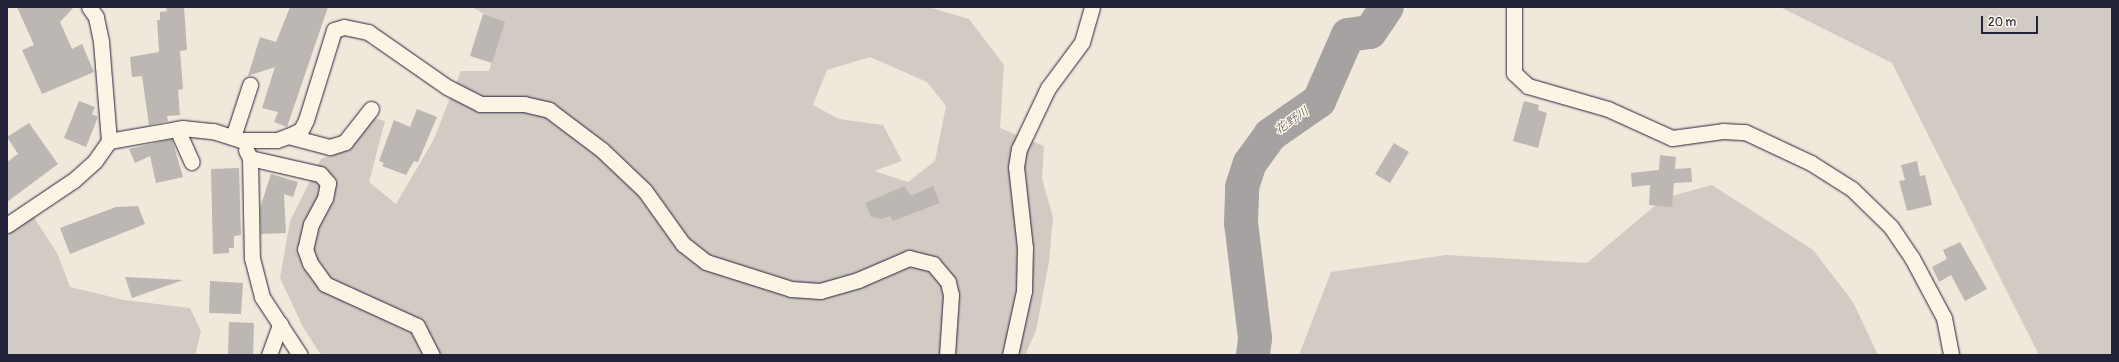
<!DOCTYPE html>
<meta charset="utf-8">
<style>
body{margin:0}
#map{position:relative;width:2119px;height:362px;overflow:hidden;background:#efe8db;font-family:Pangolin,"Klee One",sans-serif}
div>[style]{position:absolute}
.green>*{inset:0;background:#d1cbc3}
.river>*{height:34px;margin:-17px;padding:0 17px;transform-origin:17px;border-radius:17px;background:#a6a2a2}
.building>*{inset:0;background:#bcb7b3}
.roads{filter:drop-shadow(0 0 1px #22223b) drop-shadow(0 0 1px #22223b)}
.minor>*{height:15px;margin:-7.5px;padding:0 7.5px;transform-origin:7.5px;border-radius:7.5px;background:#fcf5e5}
span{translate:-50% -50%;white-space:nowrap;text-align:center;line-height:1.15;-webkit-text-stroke:3px #fcf5e5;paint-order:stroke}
.water-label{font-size:13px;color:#575564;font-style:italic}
.frame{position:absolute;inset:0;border:8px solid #22223b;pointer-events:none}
.scale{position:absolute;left:1981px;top:16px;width:57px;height:18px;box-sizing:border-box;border:2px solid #22223b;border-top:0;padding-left:5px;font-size:12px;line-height:14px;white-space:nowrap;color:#22223b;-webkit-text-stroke:3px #fcf5e5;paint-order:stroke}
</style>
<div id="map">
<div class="green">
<i style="clip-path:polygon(evenodd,472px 7px,928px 7px,969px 19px,1004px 65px,1000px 128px,1044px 146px,1042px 179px,1053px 217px,1049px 262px,1036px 331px,1025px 355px,321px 355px,303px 327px,280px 278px,290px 221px,321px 159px,349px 148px,366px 116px,385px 121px,369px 182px,396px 204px,433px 141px,461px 71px,489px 71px,503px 25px,472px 7px,870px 57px,927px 82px,946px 106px,935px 161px,908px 182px,874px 171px,902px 161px,883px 125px,839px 119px,813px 105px,827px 70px,870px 57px)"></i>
<i style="clip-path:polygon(1780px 7px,2112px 7px,2112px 355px,2039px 355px,1892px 63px)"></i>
<i style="clip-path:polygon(1712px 185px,1813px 250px,1853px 302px,1878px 355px,1299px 355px,1331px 272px,1446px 255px,1587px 263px,1664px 198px)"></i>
<i style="clip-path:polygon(33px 216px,57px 253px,70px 287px,124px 300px,190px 308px,201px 331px,195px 355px,7px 355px,7px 235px)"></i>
</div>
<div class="river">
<i style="left:1253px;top:355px;width:17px;rotate:-83deg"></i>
<i style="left:1255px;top:338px;width:116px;rotate:-96.9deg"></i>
<i style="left:1241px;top:223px;width:36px;rotate:-88deg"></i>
<i style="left:1242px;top:187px;width:25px;rotate:-72deg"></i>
<i style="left:1250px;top:163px;width:34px;rotate:-54deg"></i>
<i style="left:1270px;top:135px;width:60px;rotate:-34.8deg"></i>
<i style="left:1319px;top:101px;width:72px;rotate:-66.3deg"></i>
<i style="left:1348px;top:35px;width:22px;rotate:-8deg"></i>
<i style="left:1370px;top:32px;width:30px;rotate:-56deg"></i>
</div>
<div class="building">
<i style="clip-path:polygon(17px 7px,74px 7px,60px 22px,72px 49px,82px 44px,94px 72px,42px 94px,22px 50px,34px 45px)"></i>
<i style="clip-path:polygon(166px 7px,184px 7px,187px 50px,180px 51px,183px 89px,178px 90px,180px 115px,167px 116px,168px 121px,149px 125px,142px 76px,132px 77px,130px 57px,159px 52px,157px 20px,160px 20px,160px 12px,167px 11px)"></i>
<i style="clip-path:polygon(290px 7px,328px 7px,287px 127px,274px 122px,278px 112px,262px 108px,275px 67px,248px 76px,260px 37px,276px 42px)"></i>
<i style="clip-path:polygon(483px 14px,505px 22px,492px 63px,470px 56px)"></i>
<i style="clip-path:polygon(79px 101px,95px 107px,92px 114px,98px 117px,86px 147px,64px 138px)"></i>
<i style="clip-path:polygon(1524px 101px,1539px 105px,1538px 110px,1547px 113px,1538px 148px,1513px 141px)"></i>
<i style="clip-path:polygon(417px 109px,437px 117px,418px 162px,414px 161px,406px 175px,382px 166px,384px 163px,379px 161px,394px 120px,410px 127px)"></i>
<i style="clip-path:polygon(29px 123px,58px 164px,7px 202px,7px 162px,18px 154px,7px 137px)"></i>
<i style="clip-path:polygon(172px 139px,183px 177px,156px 183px,150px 156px,135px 163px,129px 149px)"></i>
<i style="clip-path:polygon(1394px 143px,1409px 152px,1390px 183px,1375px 174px)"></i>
<i style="clip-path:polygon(1660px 155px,1676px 157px,1675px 169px,1691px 168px,1692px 182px,1674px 183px,1672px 207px,1649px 205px,1650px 185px,1632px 187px,1631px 173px,1659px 170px)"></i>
<i style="clip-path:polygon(1917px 161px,1920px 176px,1925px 175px,1932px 205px,1907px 211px,1899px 181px,1905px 180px,1901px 165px)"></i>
<i style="clip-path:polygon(239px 168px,241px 235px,234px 236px,234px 248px,229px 248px,229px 253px,213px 254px,211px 169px)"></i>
<i style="clip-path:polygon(271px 174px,298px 182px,293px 197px,284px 194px,286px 233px,261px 234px,260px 208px)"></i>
<i style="clip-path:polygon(904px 186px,911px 196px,933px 186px,940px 203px,893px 221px,890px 216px,882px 219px,871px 217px,865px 203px)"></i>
<i style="clip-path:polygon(138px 206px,145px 224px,70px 254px,60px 228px,116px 207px)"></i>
<i style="clip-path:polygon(1960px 242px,1987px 289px,1965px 301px,1951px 275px,1939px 282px,1932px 267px,1947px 259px,1943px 250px)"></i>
<i style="clip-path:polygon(125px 277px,183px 280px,132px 298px)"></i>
<i style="clip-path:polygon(210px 281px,243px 283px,241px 314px,209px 313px)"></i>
<i style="clip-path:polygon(229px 322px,254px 323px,253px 355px,228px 355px)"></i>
</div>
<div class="roads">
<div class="minor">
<i style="left:1514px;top:7px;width:66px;rotate:90deg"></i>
<i style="left:1514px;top:73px;width:19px;rotate:43deg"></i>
<i style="left:1528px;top:86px;width:83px;rotate:16deg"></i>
<i style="left:1608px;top:109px;width:70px;rotate:24.4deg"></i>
<i style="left:1672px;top:138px;width:51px;rotate:-7.8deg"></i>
<i style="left:1723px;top:131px;width:22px;rotate:3deg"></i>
<i style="left:1745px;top:132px;width:73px;rotate:25.2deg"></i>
<i style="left:1811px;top:163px;width:49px;rotate:32.4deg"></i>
<i style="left:1852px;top:189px;width:54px;rotate:44.3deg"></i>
<i style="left:1891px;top:227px;width:37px;rotate:56deg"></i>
<i style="left:1912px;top:258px;width:68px;rotate:61.9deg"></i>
<i style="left:1944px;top:318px;width:38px;rotate:79deg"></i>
<i style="left:177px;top:129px;width:36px;rotate:66deg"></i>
<i style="left:288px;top:136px;width:43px;rotate:14.7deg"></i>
<i style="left:330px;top:147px;width:16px;rotate:-18deg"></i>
<i style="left:345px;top:142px;width:42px;rotate:-51.8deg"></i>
<i style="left:233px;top:137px;width:55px;rotate:-71.9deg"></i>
<i style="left:109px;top:141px;width:74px;rotate:-10.1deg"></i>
<i style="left:182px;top:128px;width:31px;rotate:6deg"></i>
<i style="left:213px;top:131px;width:29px;rotate:18deg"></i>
<i style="left:241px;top:140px;width:36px"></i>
<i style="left:277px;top:140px;width:15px;rotate:-20deg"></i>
<i style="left:291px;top:135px;width:11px;rotate:-27deg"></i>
<i style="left:301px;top:130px;width:11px;rotate:-63deg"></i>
<i style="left:306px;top:120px;width:94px;rotate:-72.7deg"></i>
<i style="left:334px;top:30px;width:10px;rotate:-17deg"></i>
<i style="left:344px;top:27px;width:25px;rotate:12deg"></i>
<i style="left:368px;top:32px;width:96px;rotate:34.8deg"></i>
<i style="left:447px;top:87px;width:37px;rotate:27deg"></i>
<i style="left:480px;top:104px;width:44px"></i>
<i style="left:524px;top:104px;width:26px;rotate:13deg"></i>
<i style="left:549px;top:110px;width:66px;rotate:37deg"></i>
<i style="left:602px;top:150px;width:59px;rotate:43.6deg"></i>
<i style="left:645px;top:191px;width:65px;rotate:54.4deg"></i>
<i style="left:683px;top:244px;width:29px;rotate:38deg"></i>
<i style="left:706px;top:262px;width:89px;rotate:17.6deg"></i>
<i style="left:791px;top:289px;width:29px;rotate:4deg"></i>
<i style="left:820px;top:291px;width:40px;rotate:-16deg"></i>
<i style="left:858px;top:280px;width:56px;rotate:-23.3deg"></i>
<i style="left:909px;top:258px;width:25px;rotate:14deg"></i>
<i style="left:933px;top:264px;width:23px;rotate:50deg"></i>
<i style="left:948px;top:282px;width:13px;rotate:77deg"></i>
<i style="left:951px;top:295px;width:60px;rotate:93.8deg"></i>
<i style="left:246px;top:150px;width:9px;rotate:63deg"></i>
<i style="left:250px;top:158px;width:100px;rotate:88.9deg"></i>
<i style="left:252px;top:258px;width:40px;rotate:75.6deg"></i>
<i style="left:262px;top:297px;width:69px;rotate:56.8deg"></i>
<i style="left:250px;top:158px;width:72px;rotate:12.9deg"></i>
<i style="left:320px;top:174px;width:12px;rotate:48deg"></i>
<i style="left:328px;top:183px;width:15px;rotate:101deg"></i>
<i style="left:325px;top:198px;width:30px;rotate:118deg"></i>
<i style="left:311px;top:224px;width:26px;rotate:103deg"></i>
<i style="left:305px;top:249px;width:15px;rotate:70deg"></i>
<i style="left:310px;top:263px;width:26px;rotate:54deg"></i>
<i style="left:325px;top:284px;width:101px;rotate:24.5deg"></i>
<i style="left:417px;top:326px;width:33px;rotate:63deg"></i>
<i style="left:7px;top:225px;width:81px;rotate:-33.9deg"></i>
<i style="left:74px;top:180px;width:28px;rotate:-42deg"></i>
<i style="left:95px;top:161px;width:24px;rotate:-55deg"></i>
<i style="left:109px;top:141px;width:100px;rotate:-94.6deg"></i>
<i style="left:101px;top:41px;width:25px;rotate:-102deg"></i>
<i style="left:96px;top:17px;width:12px;rotate:-125deg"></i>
<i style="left:269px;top:355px;width:33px;rotate:-70deg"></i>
<i style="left:1010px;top:355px;width:66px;rotate:-77.7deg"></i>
<i style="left:1024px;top:291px;width:43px;rotate:-88.7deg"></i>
<i style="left:1025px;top:248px;width:81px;rotate:-96.3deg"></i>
<i style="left:1016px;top:167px;width:18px;rotate:-81deg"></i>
<i style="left:1019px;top:149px;width:68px;rotate:-64.6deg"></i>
<i style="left:1048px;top:88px;width:57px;rotate:-53.5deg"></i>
<i style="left:1082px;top:42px;width:36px;rotate:-74deg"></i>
</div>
</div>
<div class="water-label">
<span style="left:1292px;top:121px;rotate:-34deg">花野川</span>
</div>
<div class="frame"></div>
<div class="scale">20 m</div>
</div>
